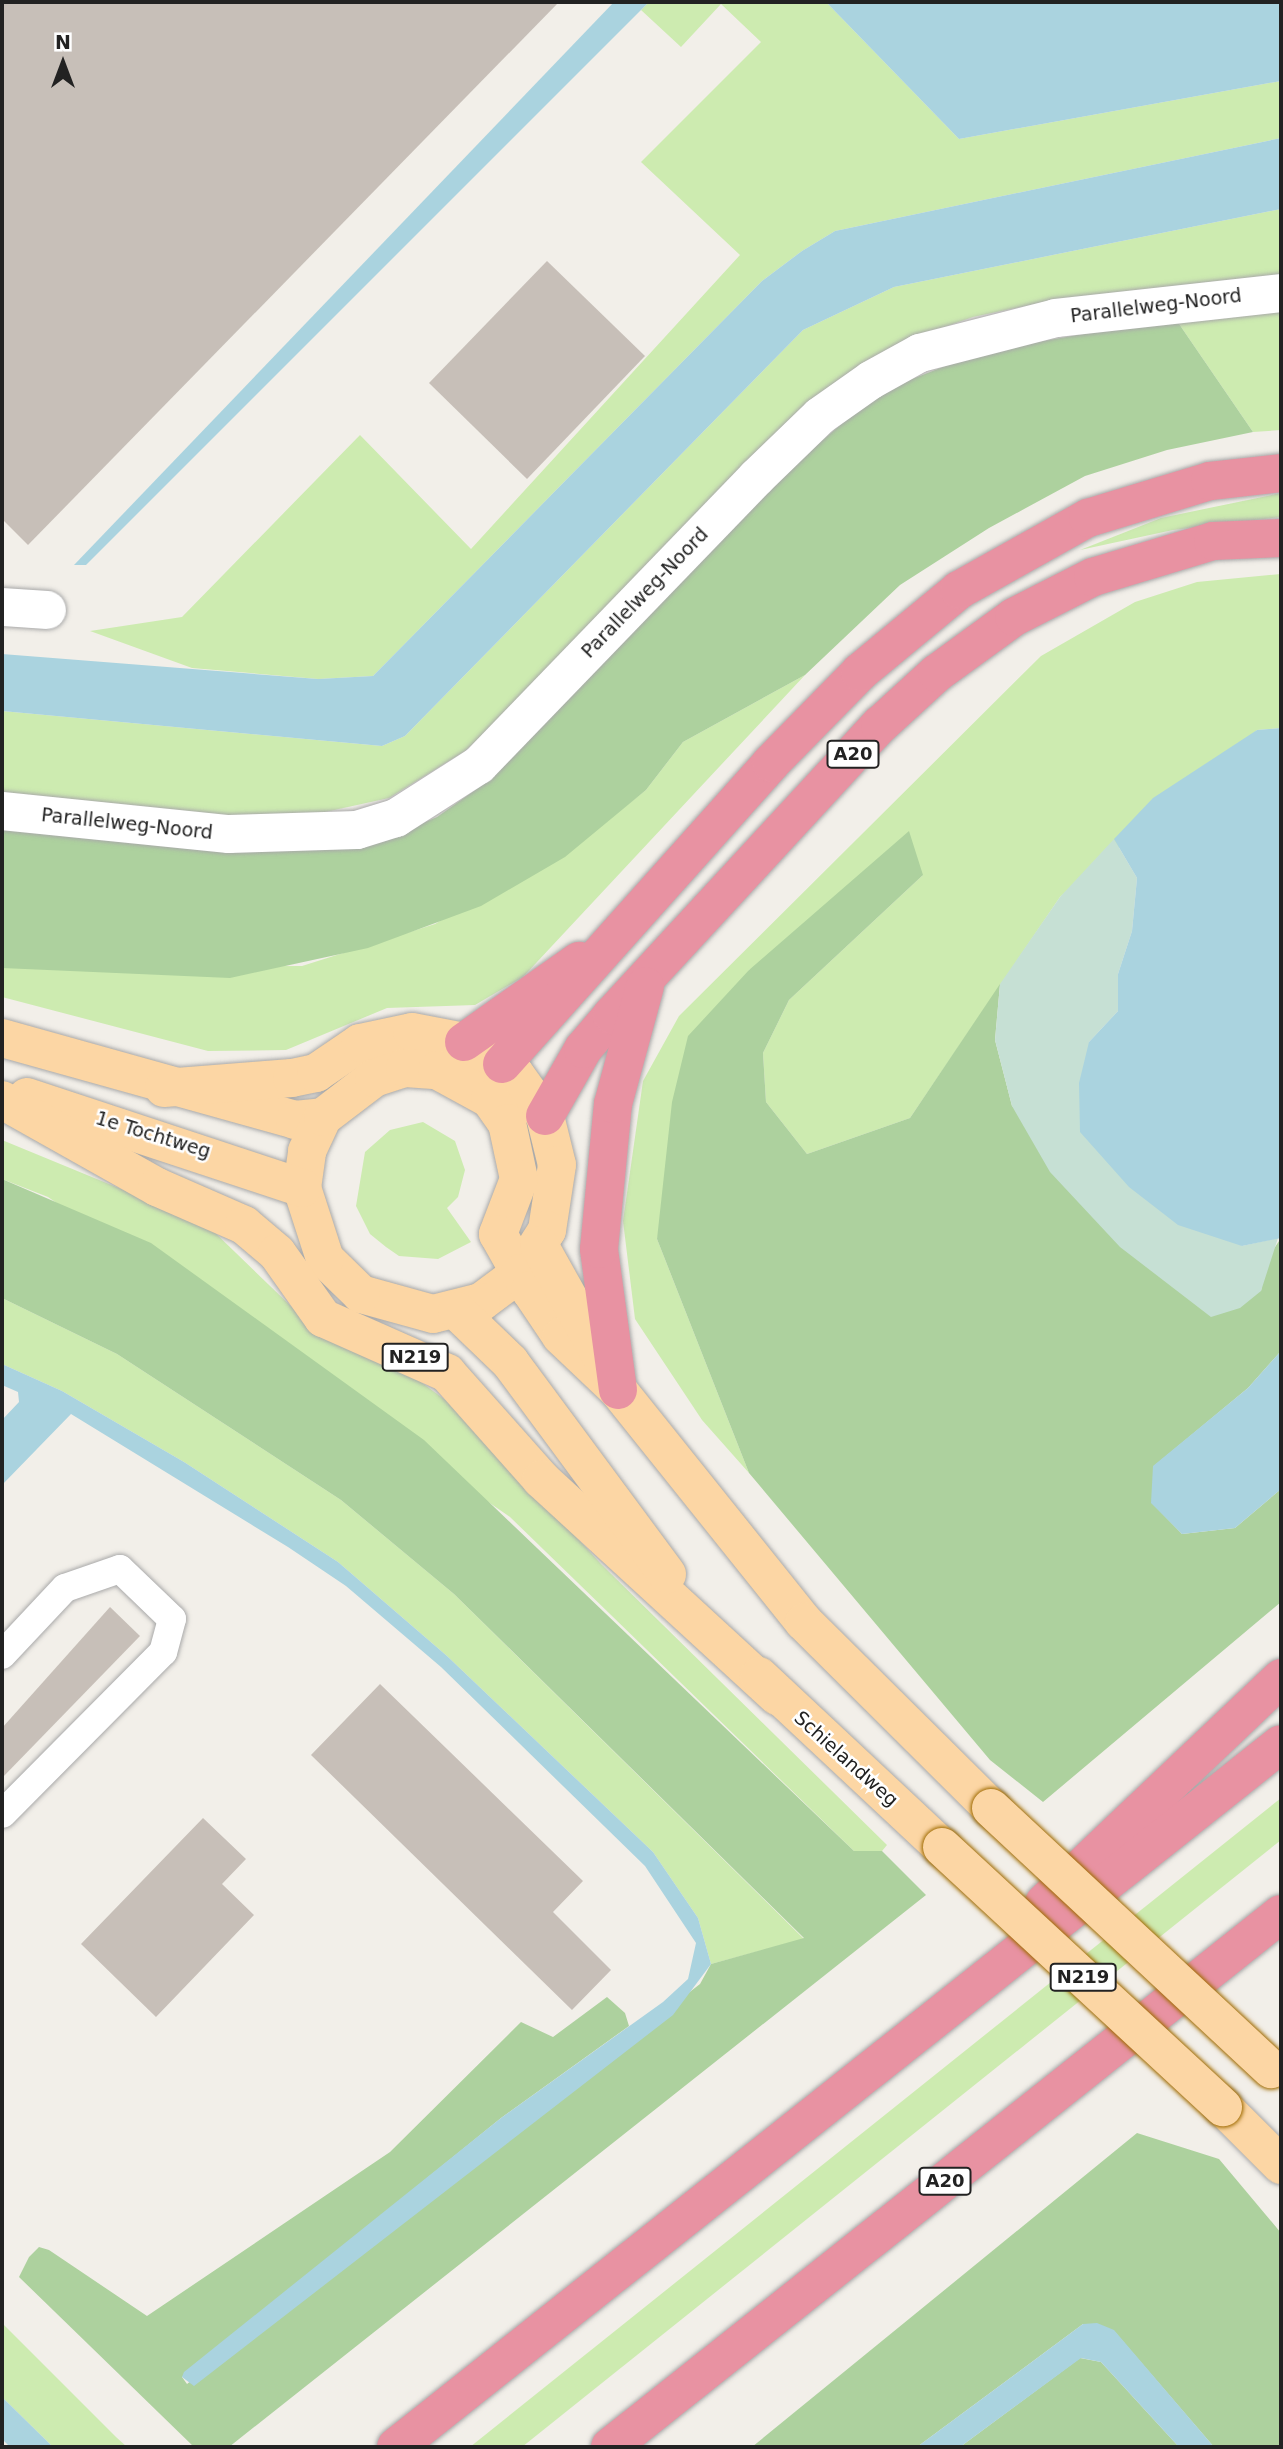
<!DOCTYPE html>
<style>
body{margin:0}
#map{position:relative;width:1283px;height:2449px;overflow:hidden;background:#f2efe9;font-family:"DejaVu Sans",sans-serif}
div>[style]{position:absolute}
.grass>*{inset:0;background:#cdebb0}
.forest>*{inset:0;background:#add19e}
.wetland>*{inset:0;background:#c6e0d4}
.water>*{inset:0;background:#aad3df}
.building>*{inset:0;background:#c7bfb8}
.roads{filter:drop-shadow(0 0 2px #a9a9a9) drop-shadow(0 0 2px #a9a9a9)}
.service>*{height:28px;margin:-14px;padding:0 14px;transform-origin:14px;border-radius:14px;background:#fff}
.minor>*{height:38px;margin:-19px;padding:0 19px;transform-origin:19px;border-radius:19px;background:#fff}
.primary>*{height:38px;margin:-19px;padding:0 19px;transform-origin:19px;border-radius:19px;background:#fcd6a4}
.motorway>*{height:38px;margin:-19px;padding:0 19px;transform-origin:19px;border-radius:19px;background:#e892a2}
.bridges{filter:drop-shadow(0 0 2px #a06b00) drop-shadow(0 0 2px #a06b00)}
.primary-bridge>*{height:38px;margin:-19px;padding:0 19px;transform-origin:19px;border-radius:19px;background:#fcd6a4}
span{translate:-50% -50%;white-space:nowrap;text-align:center;line-height:1.15;-webkit-text-stroke:5px #fff;paint-order:stroke}
.shield-label span{padding:2px 5px;background:#fff;border:2px solid;border-radius:5px;-webkit-text-stroke-width:0}
.shield-label{font-size:18px;color:#222;font-weight:700}
.street-label{font-size:19px;color:#222}
.frame{position:absolute;inset:0;border:4px solid #222;pointer-events:none}
.north{position:absolute;left:28px;top:28px;width:70px;height:70px;-webkit-text-stroke:5px #fff;paint-order:stroke;rotate:0deg;font-size:19px;font-weight:700;line-height:28px;text-align:center;color:#222}
.north::after{content:'';display:block;margin:auto;width:24px;height:32px;background:#222;clip-path:polygon(50% 0,100% 100%,50% 72%,0 100%)}
</style>
<div id="map">
<div class="grass">
<i style="clip-path:polygon(649px 2px,826px 2px,959px 139px,1281px 81px,1281px 138px,835px 231px,802px 251px,762px 281px,373px 676px,318px 679px,192px 668px,90px 631px,182px 617px,360px 435px,471px 549px,740px 255px,641px 162px,761px 42px,721px 4px,681px 47px,641px 10px)"></i>
<i style="clip-path:polygon(1281px 209px,1281px 274px,1054px 300px,973px 317px,913px 338px,465px 751px,389px 798px,307px 816px,228px 816px,2px 794px,2px 711px,382px 746px,405px 736px,803px 330px,894px 287px)"></i>
<i style="clip-path:polygon(1281px 310px,1281px 430px,1253px 432px,1175px 318px)"></i>
<i style="clip-path:polygon(1281px 493px,1281px 517px,1173px 530px,1080px 550px,1161px 518px)"></i>
<i style="clip-path:polygon(1281px 574px,1281px 728px,1257px 730px,1060px 897px,910px 1118px,807px 1154px,766px 1102px,763px 1053px,789px 1000px,923px 875px,749px 970px,657px 1239px,749px 1473px,702px 1420px,635px 1319px,623px 1221px,643px 1081px,679px 1016px,1041px 656px,1135px 602px,1197px 582px)"></i>
<i style="clip-path:polygon(805px 675px,523px 977px,475px 1005px,387px 1008px,286px 1050px,208px 1051px,2px 997px,2px 968px,302px 966px,435px 924px,608px 820px,646px 790px,683px 742px)"></i>
<i style="clip-path:polygon(423px 1122px,455px 1141px,465px 1170px,458px 1197px,447px 1208px,471px 1242px,438px 1259px,399px 1256px,386px 1247px,370px 1234px,356px 1206px,365px 1152px,390px 1130px)"></i>
<i style="clip-path:polygon(2px 1140px,206px 1224px,325px 1339px,414px 1377px,463px 1413px,601px 1564px,887px 1845px,882px 1851px,854px 1851px,510px 1517px,48px 1197px,2px 1179px)"></i>
<i style="clip-path:polygon(2px 1298px,117px 1354px,341px 1500px,454px 1594px,804px 1939px,711px 1964px,698px 1918px,653px 1852px,447px 1656px,338px 1562px,184px 1462px,62px 1391px,2px 1364px)"></i>
<i style="clip-path:polygon(1281px 1798px,1281px 1840px,522px 2447px,470px 2447px)"></i>
<i style="clip-path:polygon(2px 2323px,116px 2437px,127px 2447px,53px 2447px,2px 2397px)"></i>
</div>
<div class="forest">
<i style="clip-path:polygon(1175px 318px,1253px 432px,1167px 450px,1085px 476px,989px 528px,900px 585px,805px 675px,683px 742px,646px 790px,565px 857px,481px 906px,368px 948px,230px 978px,2px 968px,2px 828px,400px 833px,437px 817px,488px 781px,762px 492px,879px 392px,981px 352px)"></i>
<i style="clip-path:polygon(909px 831px,923px 875px,789px 1000px,763px 1053px,766px 1102px,807px 1154px,910px 1118px,1000px 984px,995px 1040px,1012px 1106px,1261px 1291px,1266px 1261px,1281px 1238px,1281px 1351px,1248px 1388px,1154px 1466px,1152px 1503px,1182px 1534px,1235px 1528px,1281px 1489px,1281px 1602px,1043px 1802px,990px 1760px,749px 1473px,657px 1239px,672px 1102px,688px 1036px,749px 970px)"></i>
<i style="clip-path:polygon(2px 1179px,151px 1243px,424px 1440px,854px 1851px,882px 1851px,926px 1895px,229px 2447px,194px 2447px,19px 2277px,29px 2257px,39px 2247px,49px 2250px,147px 2316px,390px 2152px,521px 2022px,553px 2037px,607px 1997px,625px 2013px,629px 2026px,501px 2118px,182px 2377px,187px 2384px,700px 1984px,711px 1964px,804px 1938px,454px 1594px,341px 1500px,117px 1354px,2px 1298px)"></i>
<i style="clip-path:polygon(1137px 2133px,1219px 2159px,1281px 2233px,1281px 2447px,1214px 2447px,1114px 2331px,1083px 2324px,917px 2447px,752px 2447px)"></i>
<i style="clip-path:polygon(1080px 2358px,1101px 2362px,1179px 2447px,960px 2447px)"></i>
</div>
<div class="wetland">
<i style="clip-path:polygon(1114px 839px,1137px 878px,1132px 931px,1118px 974px,1118px 1011px,1089px 1042px,1242px 1246px,1278px 1238px,1261px 1291px,1240px 1308px,1211px 1317px,1120px 1247px,1050px 1172px,1012px 1106px,995px 1040px,1000px 984px,1060px 897px)"></i>
</div>
<div class="water">
<i style="clip-path:polygon(614px 2px,649px 2px,86px 565px,74px 565px)"></i>
<i style="clip-path:polygon(826px 2px,1281px 2px,1281px 81px,959px 139px)"></i>
<i style="clip-path:polygon(1281px 138px,1281px 209px,894px 287px,803px 330px,405px 736px,382px 746px,2px 711px,2px 654px,318px 679px,373px 676px,762px 281px,802px 251px,835px 231px)"></i>
<i style="clip-path:polygon(1281px 728px,1281px 1238px,1242px 1246px,1178px 1225px,1129px 1187px,1080px 1132px,1079px 1083px,1089px 1042px,1118px 1011px,1118px 974px,1132px 931px,1137px 878px,1114px 839px,1153px 798px,1257px 730px)"></i>
<i style="clip-path:polygon(1281px 1351px,1281px 1489px,1235px 1528px,1182px 1534px,1151px 1503px,1153px 1466px,1248px 1388px)"></i>
<i style="clip-path:polygon(2px 1364px,62px 1391px,184px 1462px,338px 1562px,447px 1656px,653px 1852px,698px 1918px,711px 1964px,673px 2015px,194px 2386px,182px 2377px,184px 2372px,501px 2118px,663px 2002px,688px 1979px,696px 1943px,645px 1866px,441px 1667px,346px 1586px,288px 1547px,71px 1414px,2px 1485px,2px 1420px,19px 1402px,18px 1392px,2px 1385px)"></i>
<i style="clip-path:polygon(1097px 2323px,1114px 2330px,1214px 2447px,1179px 2447px,1101px 2362px,1081px 2358px,960px 2447px,917px 2447px,1083px 2324px)"></i>
<i style="clip-path:polygon(2px 2397px,53px 2447px,10px 2447px,2px 2439px)"></i>
</div>
<div class="building">
<i style="clip-path:polygon(2px 2px,559px 2px,28px 545px,2px 519px)"></i>
<i style="clip-path:polygon(547px 261px,645px 356px,527px 479px,429px 383px)"></i>
<i style="clip-path:polygon(110px 1607px,140px 1636px,2px 1778px,2px 1728px)"></i>
<i style="clip-path:polygon(380px 1684px,583px 1881px,553px 1912px,611px 1970px,572px 2010px,311px 1755px)"></i>
<i style="clip-path:polygon(203px 1818px,246px 1859px,222px 1884px,254px 1915px,156px 2017px,81px 1944px)"></i>
</div>
<div class="roads">
<div class="service">
<i style="left:2px;top:1655px;width:92px;rotate:-46.8deg"></i>
<i style="left:65px;top:1588px;width:58px;rotate:-19.1deg"></i>
<i style="left:120px;top:1569px;width:72px;rotate:43.9deg"></i>
<i style="left:172px;top:1619px;width:34px;rotate:105deg"></i>
<i style="left:163px;top:1652px;width:228px;rotate:134.8deg"></i>
</div>
<div class="minor">
<i style="left:2px;top:607px;width:45px;rotate:3.8deg"></i>
<i style="left:2px;top:811px;width:228px;rotate:5.8deg"></i>
<i style="left:229px;top:834px;width:128px;rotate:-1.8deg"></i>
<i style="left:357px;top:830px;width:41px;rotate:-17.1deg"></i>
<i style="left:396px;top:818px;width:98px;rotate:-32.6deg"></i>
<i style="left:479px;top:765px;width:399px;rotate:-46deg"></i>
<i style="left:756px;top:478px;width:89px;rotate:-44.1deg"></i>
<i style="left:820px;top:416px;width:62px;rotate:-35.2deg"></i>
<i style="left:871px;top:380px;width:56px;rotate:-28.9deg"></i>
<i style="left:920px;top:353px;width:140px;rotate:-14.4deg"></i>
<i style="left:1056px;top:318px;width:226px;rotate:-6.3deg"></i>
</div>
<div class="primary">
<i style="left:2px;top:1038px;width:304px;rotate:15.6deg"></i>
<i style="left:295px;top:1120px;width:28px;rotate:-6deg"></i>
<i style="left:164px;top:1088px;width:128px;rotate:-4.5deg"></i>
<i style="left:292px;top:1078px;width:25px;rotate:-12deg"></i>
<i style="left:316px;top:1073px;width:53px;rotate:-34.3deg"></i>
<i style="left:360px;top:1043px;width:53px;rotate:-11.9deg"></i>
<i style="left:412px;top:1032px;width:53px;rotate:10.9deg"></i>
<i style="left:464px;top:1042px;width:60px;rotate:32.1deg"></i>
<i style="left:515px;top:1074px;width:52px;rotate:54.5deg"></i>
<i style="left:545px;top:1116px;width:50px;rotate:76.2deg"></i>
<i style="left:557px;top:1165px;width:66px;rotate:98.7deg"></i>
<i style="left:547px;top:1230px;width:51px;rotate:122.1deg"></i>
<i style="left:520px;top:1273px;width:49px;rotate:143.4deg"></i>
<i style="left:481px;top:1302px;width:49px;rotate:166deg"></i>
<i style="left:433px;top:1314px;width:75px;rotate:-164.5deg"></i>
<i style="left:361px;top:1294px;width:50px;rotate:-135.8deg"></i>
<i style="left:325px;top:1259px;width:75px;rotate:-107.9deg"></i>
<i style="left:302px;top:1188px;width:37px;rotate:-82deg"></i>
<i style="left:307px;top:1151px;width:38px;rotate:-65deg"></i>
<i style="left:323px;top:1117px;width:64px;rotate:-37.4deg"></i>
<i style="left:374px;top:1078px;width:33px;rotate:-18deg"></i>
<i style="left:405px;top:1068px;width:32px;rotate:4deg"></i>
<i style="left:437px;top:1070px;width:60px;rotate:28.7deg"></i>
<i style="left:490px;top:1099px;width:29px;rotate:55deg"></i>
<i style="left:507px;top:1123px;width:57px;rotate:77.9deg"></i>
<i style="left:519px;top:1179px;width:59px;rotate:110.9deg"></i>
<i style="left:498px;top:1234px;width:45px;rotate:60.6deg"></i>
<i style="left:520px;top:1273px;width:20px;rotate:60deg"></i>
<i style="left:530px;top:1290px;width:55px;rotate:56deg"></i>
<i style="left:561px;top:1336px;width:79px;rotate:43.5deg"></i>
<i style="left:618px;top:1390px;width:297px;rotate:51.3deg"></i>
<i style="left:804px;top:1622px;width:264px;rotate:44.8deg"></i>
<i style="left:27px;top:1097px;width:290px;rotate:18.3deg"></i>
<i style="left:2px;top:1100px;width:178px;rotate:29.3deg"></i>
<i style="left:157px;top:1187px;width:95px;rotate:23.6deg"></i>
<i style="left:244px;top:1225px;width:43px;rotate:40.3deg"></i>
<i style="left:277px;top:1253px;width:80px;rotate:54.7deg"></i>
<i style="left:323px;top:1318px;width:136px;rotate:23.9deg"></i>
<i style="left:447px;top:1373px;width:142px;rotate:48.4deg"></i>
<i style="left:541px;top:1479px;width:321px;rotate:42.6deg"></i>
<i style="left:539px;top:1245px;width:145px;rotate:60.8deg"></i>
<i style="left:457px;top:1311px;width:74px;rotate:43.9deg"></i>
<i style="left:510px;top:1362px;width:264px;rotate:53.5deg"></i>
<i style="left:759px;top:1676px;width:250px;rotate:43.1deg"></i>
<i style="left:1223px;top:2107px;width:82px;rotate:45deg"></i>
</div>
<div class="motorway">
<i style="left:464px;top:1042px;width:141px;rotate:-35.2deg"></i>
<i style="left:502px;top:1064px;width:404px;rotate:-48.2deg"></i>
<i style="left:771px;top:763px;width:127px;rotate:-45.6deg"></i>
<i style="left:860px;top:672px;width:129px;rotate:-39.6deg"></i>
<i style="left:959px;top:590px;width:148px;rotate:-29.2deg"></i>
<i style="left:1088px;top:518px;width:127px;rotate:-16.9deg"></i>
<i style="left:1210px;top:481px;width:71px;rotate:-6.4deg"></i>
<i style="left:545px;top:1116px;width:77px;rotate:-60.4deg"></i>
<i style="left:583px;top:1049px;width:45px;rotate:-49.5deg"></i>
<i style="left:612px;top:1015px;width:395px;rotate:-47.3deg"></i>
<i style="left:880px;top:725px;width:77px;rotate:-42.4deg"></i>
<i style="left:937px;top:673px;width:95px;rotate:-36deg"></i>
<i style="left:1014px;top:617px;width:89px;rotate:-26.9deg"></i>
<i style="left:1093px;top:577px;width:125px;rotate:-16.7deg"></i>
<i style="left:1213px;top:541px;width:68px;rotate:-2.5deg"></i>
<i style="left:618px;top:1390px;width:142px;rotate:-97.7deg"></i>
<i style="left:599px;top:1249px;width:146px;rotate:-84.5deg"></i>
<i style="left:613px;top:1104px;width:122px;rotate:-74.8deg"></i>
<i style="left:1044px;top:1903px;width:327px;rotate:-43.5deg"></i>
<i style="left:396px;top:2447px;width:1130px;rotate:-38.46deg"></i>
<i style="left:610px;top:2447px;width:857px;rotate:-38.46deg"></i>
</div>
</div>
<div class="bridges">
<div class="primary-bridge">
<i style="left:991px;top:1808px;width:383px;rotate:43deg"></i>
<i style="left:942px;top:1847px;width:383px;rotate:42.8deg"></i>
</div>
</div>
<div class="shield-label">
<span style="left:853px;top:754px">A20</span>
<span style="left:415px;top:1357px">N219</span>
<span style="left:1083px;top:1977px">N219</span>
<span style="left:945px;top:2181px">A20</span>
</div>
<div class="street-label">
<span style="left:1156px;top:306px;rotate:-7deg">Parallelweg-Noord</span>
<span style="left:645px;top:593px;rotate:-46deg">Parallelweg-Noord</span>
<span style="left:127px;top:824px;rotate:6deg">Parallelweg-Noord</span>
<span style="left:153px;top:1135px;rotate:17deg">1e Tochtweg</span>
<span style="left:846px;top:1759px;rotate:42deg">Schielandweg</span>
</div>
<div class="frame"></div>
<div class="north">N</div>
</div>
